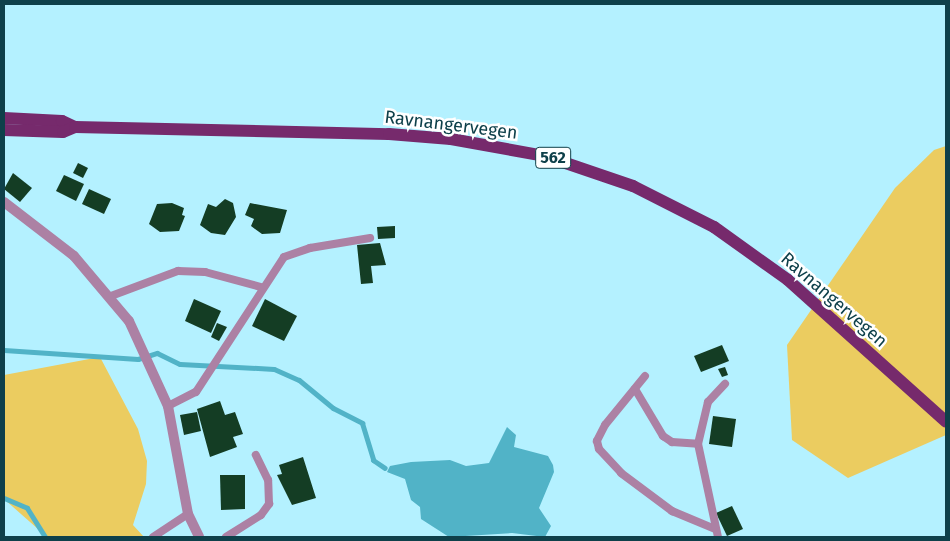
<!DOCTYPE html>
<style>
body{margin:0}
#map{position:relative;width:950px;height:541px;overflow:hidden;background:#b4f1ff;font-family:"Fira Sans",sans-serif}
div>[style]{position:absolute}
.green>*{inset:0;background:#ebcc60}
.water>*{inset:0;background:#51b3c7}
.stream>*{height:5px;margin:-2.5px;padding:0 2.5px;transform-origin:2.5px;border-radius:2.5px;background:#51b3c7}
.building>*{inset:0;background:#143d24}
.service>*{height:8px;margin:-4px;padding:0 4px;transform-origin:4px;border-radius:4px;background:#ac81a4}
.minor>*{height:10px;margin:-5px;padding:0 5px;transform-origin:5px;border-radius:5px;background:#ac81a4}
.primary>*{height:12px;margin:-6px;padding:0 6px;transform-origin:6px;border-radius:6px;background:#762a6c}
span{translate:-50% -50%;white-space:nowrap;text-align:center;line-height:1.15;-webkit-text-stroke:5px #fff;paint-order:stroke}
.shield-label span{padding:1px 4px;background:#fff;border:1px solid;border-radius:4px;-webkit-text-stroke-width:0}
.shield-label{font-size:16px;color:#0e404a;font-weight:700}
.street-label{font-size:18px;color:#0e404a}
.frame{position:absolute;inset:0;border:5px solid #0e404a;pointer-events:none}
</style>
<div id="map">
<div class="green">
<i style="clip-path:polygon(946px 146px,946px 435px,848px 478px,792px 440px,787px 345px,895px 188px,934px 150px)"></i>
<i style="clip-path:polygon(100px 357px,138px 429px,147px 461px,146px 484px,133px 525px,144px 537px,47px 537px,4px 499px,4px 375px)"></i>
</div>
<div class="water">
<i style="clip-path:polygon(507px 427px,516px 435px,514px 447px,548px 456px,553px 465px,554px 472px,539px 508px,551px 526px,545px 537px,512px 533px,449px 537px,421px 519px,420px 507px,411px 500px,405px 479px,387px 472px,390px 466px,411px 462px,450px 460px,466px 466px,489px 463px)"></i>
</div>
<div class="stream">
<i style="left:4px;top:350px;width:134px;rotate:3.8deg"></i>
<i style="left:138px;top:359px;width:20px;rotate:-18deg"></i>
<i style="left:157px;top:353px;width:25px;rotate:26deg"></i>
<i style="left:180px;top:364px;width:94px;rotate:3deg"></i>
<i style="left:274px;top:369px;width:27px;rotate:24deg"></i>
<i style="left:299px;top:380px;width:44px;rotate:39.5deg"></i>
<i style="left:333px;top:408px;width:33px;rotate:27deg"></i>
<i style="left:362px;top:423px;width:39px;rotate:73deg"></i>
<i style="left:373px;top:460px;width:14px;rotate:34deg"></i>
<i style="left:4px;top:498px;width:25px;rotate:23deg"></i>
<i style="left:27px;top:508px;width:34px;rotate:58deg"></i>
</div>
<div class="building">
<i style="clip-path:polygon(78px 163px,88px 168px,83px 178px,73px 173px)"></i>
<i style="clip-path:polygon(13px 173px,32px 188px,20px 202px,4px 189px)"></i>
<i style="clip-path:polygon(64px 175px,84px 184px,76px 201px,56px 191px)"></i>
<i style="clip-path:polygon(89px 189px,111px 199px,104px 214px,82px 204px)"></i>
<i style="clip-path:polygon(225px 199px,233px 203px,236px 217px,225px 235px,211px 233px,200px 225px,208px 204px,216px 207px)"></i>
<i style="clip-path:polygon(172px 203px,184px 208px,182px 215px,185px 216px,179px 231px,160px 232px,149px 224px,157px 204px)"></i>
<i style="clip-path:polygon(250px 203px,287px 210px,280px 233px,262px 234px,251px 226px,254px 219px,245px 215px)"></i>
<i style="clip-path:polygon(395px 226px,395px 238px,378px 239px,377px 227px)"></i>
<i style="clip-path:polygon(380px 243px,386px 265px,371px 266px,373px 283px,361px 284px,357px 245px)"></i>
<i style="clip-path:polygon(194px 299px,221px 311px,211px 333px,185px 321px)"></i>
<i style="clip-path:polygon(265px 299px,297px 316px,284px 341px,252px 326px)"></i>
<i style="clip-path:polygon(217px 323px,227px 327px,219px 341px,211px 337px)"></i>
<i style="clip-path:polygon(722px 345px,729px 361px,701px 372px,694px 356px)"></i>
<i style="clip-path:polygon(725px 367px,728px 375px,722px 377px,718px 369px)"></i>
<i style="clip-path:polygon(220px 401px,225px 415px,235px 412px,243px 434px,233px 437px,237px 447px,210px 457px,197px 409px)"></i>
<i style="clip-path:polygon(197px 412px,201px 431px,184px 435px,180px 415px)"></i>
<i style="clip-path:polygon(713px 416px,736px 419px,732px 447px,709px 444px)"></i>
<i style="clip-path:polygon(303px 457px,316px 498px,292px 505px,277px 475px,282px 474px,279px 465px)"></i>
<i style="clip-path:polygon(220px 475px,245px 475px,245px 509px,221px 510px)"></i>
<i style="clip-path:polygon(732px 506px,743px 529px,727px 536px,716px 513px)"></i>
</div>
<div class="service">
<i style="left:111px;top:296px;width:72px;rotate:-20.5deg"></i>
<i style="left:178px;top:271px;width:27px;rotate:2deg"></i>
<i style="left:205px;top:272px;width:58px;rotate:15deg"></i>
<i style="left:645px;top:376px;width:63px;rotate:129.2deg"></i>
<i style="left:605px;top:425px;width:18px;rotate:117deg"></i>
<i style="left:597px;top:441px;width:8px;rotate:76deg"></i>
<i style="left:599px;top:449px;width:33px;rotate:47deg"></i>
<i style="left:621px;top:473px;width:64px;rotate:36.7deg"></i>
<i style="left:672px;top:511px;width:47px;rotate:22.7deg"></i>
<i style="left:635px;top:389px;width:55px;rotate:59.2deg"></i>
<i style="left:663px;top:436px;width:11px;rotate:34deg"></i>
<i style="left:672px;top:442px;width:26px;rotate:4deg"></i>
<i style="left:168px;top:406px;width:31px;rotate:-27deg"></i>
<i style="left:196px;top:392px;width:161px;rotate:-56.9deg"></i>
<i style="left:284px;top:257px;width:28px;rotate:-19deg"></i>
<i style="left:310px;top:248px;width:61px;rotate:-9.5deg"></i>
<i style="left:153px;top:537px;width:42px;rotate:-33.3deg"></i>
<i style="left:226px;top:537px;width:41px;rotate:-32.2deg"></i>
<i style="left:261px;top:515px;width:14px;rotate:-54deg"></i>
<i style="left:269px;top:504px;width:24px;rotate:-92deg"></i>
<i style="left:268px;top:480px;width:28px;rotate:-116deg"></i>
<i style="left:718px;top:537px;width:95px;rotate:-102.1deg"></i>
<i style="left:698px;top:444px;width:43px;rotate:-76.6deg"></i>
<i style="left:708px;top:402px;width:25px;rotate:-47deg"></i>
</div>
<div class="minor">
<i style="left:4px;top:202px;width:88px;rotate:37.6deg"></i>
<i style="left:74px;top:256px;width:85px;rotate:49.8deg"></i>
<i style="left:129px;top:321px;width:94px;rotate:65.4deg"></i>
<i style="left:168px;top:406px;width:110px;rotate:79.5deg"></i>
<i style="left:188px;top:514px;width:25px;rotate:64deg"></i>
</div>
<div class="primary">
<i style="left:4px;top:118px;width:58px;rotate:3deg"></i>
<i style="left:62px;top:121px;width:14px;rotate:25deg"></i>
<i style="left:4px;top:130px;width:59px;rotate:1.9deg"></i>
<i style="left:63px;top:132px;width:13px;rotate:-23deg"></i>
<i style="left:75px;top:127px;width:314px;rotate:1.3deg"></i>
<i style="left:389px;top:134px;width:62px;rotate:4.6deg"></i>
<i style="left:451px;top:139px;width:96px;rotate:10.3deg"></i>
<i style="left:545px;top:156px;width:93px;rotate:18.8deg"></i>
<i style="left:633px;top:186px;width:91px;rotate:26.8deg"></i>
<i style="left:714px;top:227px;width:91px;rotate:35.6deg"></i>
<i style="left:788px;top:280px;width:212px;rotate:41.9deg"></i>
</div>
<div class="shield-label">
<span style="left:553px;top:158px">562</span>
</div>
<div class="street-label">
<span style="left:451px;top:125px;rotate:7deg">Ravnangervegen</span>
<span style="left:834px;top:300px;rotate:41deg">Ravnangervegen</span>
</div>
<div class="frame"></div>
</div>
